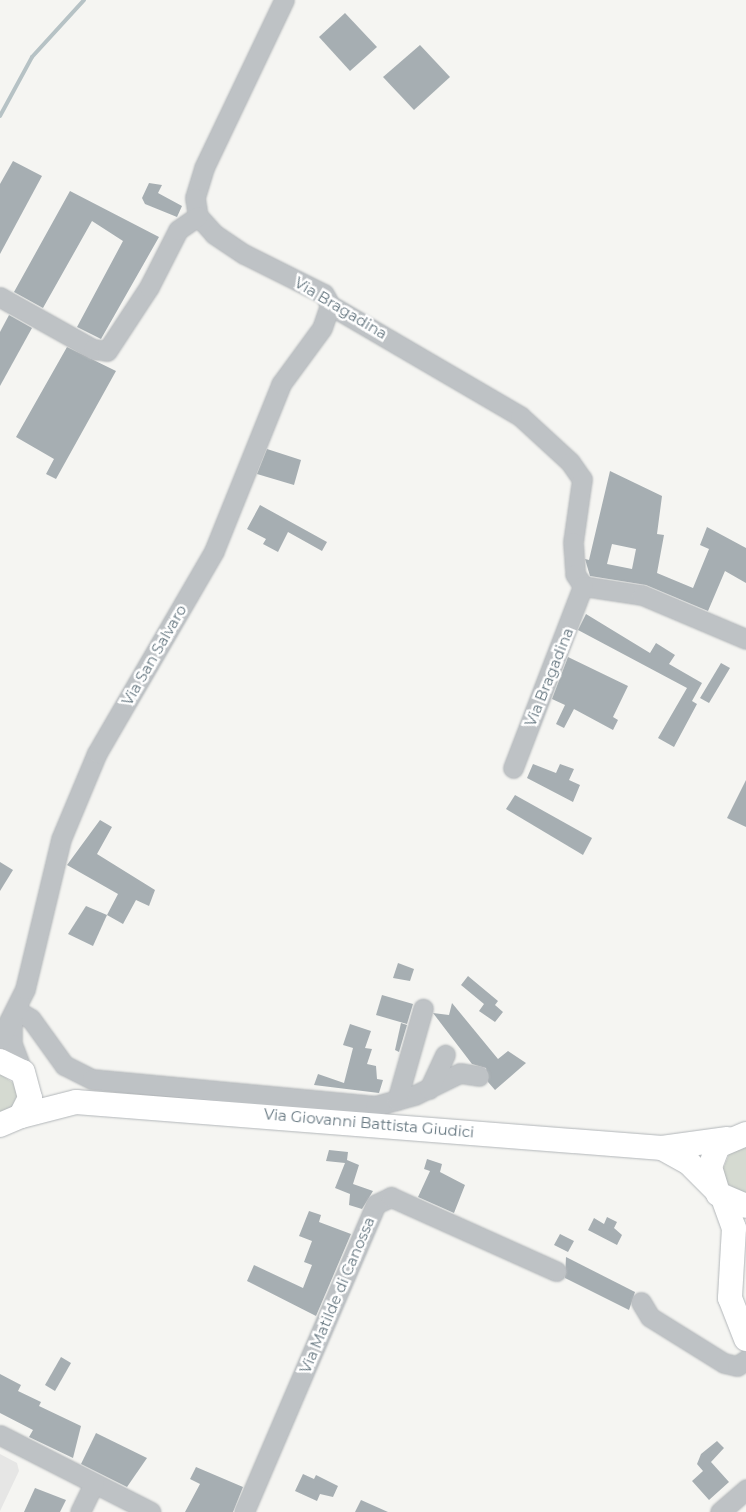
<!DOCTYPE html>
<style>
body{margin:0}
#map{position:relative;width:746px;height:1512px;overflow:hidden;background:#f5f5f2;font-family:Montserrat,sans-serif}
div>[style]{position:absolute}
.built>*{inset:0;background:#e6e6e5}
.green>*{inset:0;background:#d5dad1}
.stream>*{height:4px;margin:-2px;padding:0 2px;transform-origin:2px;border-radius:2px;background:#b6c2c5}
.building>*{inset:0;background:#a6aeb2}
.roads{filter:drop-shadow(0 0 1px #b2b6b9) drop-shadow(0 0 1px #b2b6b9)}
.minor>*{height:19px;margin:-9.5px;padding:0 9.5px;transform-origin:9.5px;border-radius:9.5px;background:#bec2c5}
.major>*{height:24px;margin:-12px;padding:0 12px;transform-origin:12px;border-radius:12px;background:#fff}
span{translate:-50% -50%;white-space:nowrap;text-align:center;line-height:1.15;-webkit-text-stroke:5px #fff;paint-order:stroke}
.street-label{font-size:15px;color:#667780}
</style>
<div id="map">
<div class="built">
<i style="clip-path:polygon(0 1454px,17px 1463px,19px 1471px,0 1511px)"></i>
</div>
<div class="green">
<i style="clip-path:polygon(0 1074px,15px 1084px,17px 1096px,12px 1107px,0 1113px)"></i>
<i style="clip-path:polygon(746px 1147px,746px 1194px,727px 1184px,723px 1169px,729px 1154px)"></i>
</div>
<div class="stream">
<i style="left:0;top:116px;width:67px;rotate:-61.5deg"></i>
<i style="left:32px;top:57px;width:77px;rotate:-47.6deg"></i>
</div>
<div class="building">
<i style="clip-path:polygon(345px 13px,377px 47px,350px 71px,319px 37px)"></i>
<i style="clip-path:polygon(420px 45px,450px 77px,414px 110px,383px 77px)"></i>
<i style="clip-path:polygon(13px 161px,42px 176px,0 254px,0 184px)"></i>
<i style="clip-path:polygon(149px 183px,162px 185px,158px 193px,182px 206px,177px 217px,145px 204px,142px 198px)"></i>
<i style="clip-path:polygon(70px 191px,159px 237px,101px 339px,77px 327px,123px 241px,92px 221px,43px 308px,14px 292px)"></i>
<i style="clip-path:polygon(9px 315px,32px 328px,0 386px,0 332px)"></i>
<i style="clip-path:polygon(67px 347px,116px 371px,56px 479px,46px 474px,54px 459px,16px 437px)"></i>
<i style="clip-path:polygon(267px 449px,301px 460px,294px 485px,257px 474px)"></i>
<i style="clip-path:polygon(evenodd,610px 471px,662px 496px,657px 534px,664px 535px,657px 573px,693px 588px,709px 549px,700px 545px,707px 527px,746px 548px,746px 583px,725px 571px,708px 611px,646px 585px,590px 576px,585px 559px,589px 560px,610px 471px,612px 544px,636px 549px,632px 569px,607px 564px,612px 544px)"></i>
<i style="clip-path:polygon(260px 505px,327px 542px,322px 551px,288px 532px,278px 552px,263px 544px,266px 539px,247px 529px)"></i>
<i style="clip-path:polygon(586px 614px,650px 653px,656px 643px,675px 655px,669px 664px,702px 683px,692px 701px,697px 704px,674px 747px,658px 738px,687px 688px,578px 630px)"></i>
<i style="clip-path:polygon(568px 657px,628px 686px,613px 717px,618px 720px,613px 730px,574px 709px,564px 728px,556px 724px,565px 705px,552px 699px)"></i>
<i style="clip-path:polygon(721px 663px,730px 668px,709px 703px,700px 698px)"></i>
<i style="clip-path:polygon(533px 764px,556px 773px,560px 764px,574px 769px,569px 780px,580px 785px,573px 802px,527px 778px)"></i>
<i style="clip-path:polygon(746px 780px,746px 827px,727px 818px)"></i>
<i style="clip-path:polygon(515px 795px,592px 838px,583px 855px,506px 809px)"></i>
<i style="clip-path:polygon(100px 820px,112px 827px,97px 854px,155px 890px,149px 906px,136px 900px,123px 924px,107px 915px,118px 894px,67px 865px)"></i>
<i style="clip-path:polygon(0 862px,13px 870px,0 891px)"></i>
<i style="clip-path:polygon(86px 906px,107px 915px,93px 946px,68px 934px)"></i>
<i style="clip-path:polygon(398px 963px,414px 969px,410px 981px,393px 978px)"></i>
<i style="clip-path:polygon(468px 976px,498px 1001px,495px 1005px,503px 1012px,495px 1022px,479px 1011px,484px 1004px,461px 985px)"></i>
<i style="clip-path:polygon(382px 995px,413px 1004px,407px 1024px,376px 1015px)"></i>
<i style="clip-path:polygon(452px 1003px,498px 1059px,508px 1051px,526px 1063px,495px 1090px,488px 1082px,486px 1068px,472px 1064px,433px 1013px,449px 1015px)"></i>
<i style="clip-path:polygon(401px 1023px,407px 1025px,399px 1052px,395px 1050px)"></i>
<i style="clip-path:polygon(350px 1024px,371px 1031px,365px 1048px,372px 1049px,367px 1064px,376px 1066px,377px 1079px,383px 1080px,379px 1093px,314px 1085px,318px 1074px,344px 1083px,353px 1048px,343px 1045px)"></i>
<i style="clip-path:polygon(329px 1150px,348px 1152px,347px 1160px,359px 1165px,353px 1184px,373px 1191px,362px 1209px,349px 1205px,350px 1194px,335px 1188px,345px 1163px,326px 1161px)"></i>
<i style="clip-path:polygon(427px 1159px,442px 1164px,440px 1172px,465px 1185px,454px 1213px,418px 1197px,430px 1171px,424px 1169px)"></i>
<i style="clip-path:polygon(309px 1211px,321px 1215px,319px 1222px,351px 1234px,316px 1316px,247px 1281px,254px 1265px,303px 1288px,312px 1265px,304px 1262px,312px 1241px,299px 1236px)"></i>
<i style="clip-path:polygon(607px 1217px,617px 1222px,614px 1228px,622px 1235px,617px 1245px,588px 1230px,594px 1218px,604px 1224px)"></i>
<i style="clip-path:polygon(560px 1234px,574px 1241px,568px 1252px,554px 1245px)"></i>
<i style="clip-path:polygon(566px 1257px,635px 1292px,629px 1310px,565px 1278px)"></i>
<i style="clip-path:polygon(61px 1357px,71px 1363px,55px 1391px,45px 1385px)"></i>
<i style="clip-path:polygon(0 1374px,21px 1385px,18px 1391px,41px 1402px,39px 1406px,81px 1426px,73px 1458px,29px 1437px,33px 1430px,0 1413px)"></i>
<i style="clip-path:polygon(96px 1433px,147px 1458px,127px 1487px,81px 1464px)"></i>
<i style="clip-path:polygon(717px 1441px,724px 1448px,711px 1462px,729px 1482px,709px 1500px,692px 1481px,703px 1471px,697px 1464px,701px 1454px)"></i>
<i style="clip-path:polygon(196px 1467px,243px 1487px,233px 1512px,185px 1512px,200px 1484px,190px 1479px)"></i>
<i style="clip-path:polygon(303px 1474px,314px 1479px,316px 1475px,338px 1486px,333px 1497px,320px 1494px,317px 1501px,295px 1491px)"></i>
<i style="clip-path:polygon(35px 1488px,66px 1500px,60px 1512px,24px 1512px)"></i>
<i style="clip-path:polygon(361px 1500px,388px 1512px,355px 1512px)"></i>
</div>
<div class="roads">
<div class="minor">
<i style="left:284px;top:0;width:186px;rotate:115.5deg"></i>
<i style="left:204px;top:168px;width:31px;rotate:107deg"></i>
<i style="left:195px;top:198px;width:18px;rotate:81deg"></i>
<i style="left:198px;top:216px;width:24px;rotate:48deg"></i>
<i style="left:214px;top:234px;width:36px;rotate:34deg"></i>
<i style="left:244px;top:254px;width:89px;rotate:26.6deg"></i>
<i style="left:324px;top:294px;width:13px;rotate:61deg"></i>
<i style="left:330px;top:305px;width:220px;rotate:30.3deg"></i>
<i style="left:520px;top:416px;width:68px;rotate:42.6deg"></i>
<i style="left:570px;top:462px;width:21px;rotate:55deg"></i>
<i style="left:582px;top:479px;width:64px;rotate:98.1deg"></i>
<i style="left:573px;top:542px;width:32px;rotate:86deg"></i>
<i style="left:575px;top:574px;width:14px;rotate:56deg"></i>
<i style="left:583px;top:586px;width:60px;rotate:8.7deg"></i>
<i style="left:642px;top:595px;width:113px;rotate:22.9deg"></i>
<i style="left:0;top:297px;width:107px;rotate:29.2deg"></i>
<i style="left:93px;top:349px;width:14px;rotate:8deg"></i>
<i style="left:107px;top:351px;width:77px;rotate:-56.7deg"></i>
<i style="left:149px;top:287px;width:64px;rotate:-63deg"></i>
<i style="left:178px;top:230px;width:24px;rotate:-35deg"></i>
<i style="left:513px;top:768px;width:195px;rotate:-69deg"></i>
<i style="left:16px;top:1010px;width:17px;rotate:31deg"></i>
<i style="left:31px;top:1019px;width:57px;rotate:54.3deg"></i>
<i style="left:64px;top:1065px;width:31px;rotate:27deg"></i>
<i style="left:92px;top:1079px;width:284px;rotate:5.4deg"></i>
<i style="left:375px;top:1106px;width:41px;rotate:-15.4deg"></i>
<i style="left:415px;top:1095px;width:50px;rotate:-26.1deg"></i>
<i style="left:460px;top:1073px;width:19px;rotate:9deg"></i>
<i style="left:12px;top:1020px;width:24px;rotate:90deg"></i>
<i style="left:12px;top:1044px;width:30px;rotate:69deg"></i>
<i style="left:0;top:1039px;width:56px;rotate:-63.4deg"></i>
<i style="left:25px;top:989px;width:154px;rotate:-76.5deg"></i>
<i style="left:61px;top:839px;width:93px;rotate:-67.3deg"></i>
<i style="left:97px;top:753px;width:233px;rotate:-59.9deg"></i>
<i style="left:214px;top:551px;width:180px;rotate:-68.1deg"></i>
<i style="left:281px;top:384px;width:69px;rotate:-53.8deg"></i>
<i style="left:322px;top:328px;width:24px;rotate:-71deg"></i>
<i style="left:429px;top:1089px;width:38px;rotate:-65deg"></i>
<i style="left:397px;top:1100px;width:95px;rotate:-74.1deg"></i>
<i style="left:641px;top:1302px;width:17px;rotate:59deg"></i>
<i style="left:650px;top:1317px;width:87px;rotate:31.9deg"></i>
<i style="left:724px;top:1363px;width:13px;rotate:13deg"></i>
<i style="left:737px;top:1366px;width:11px;rotate:-34deg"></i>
<i style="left:0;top:1435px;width:169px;rotate:27deg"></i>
<i style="left:80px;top:1512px;width:32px;rotate:-64deg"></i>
<i style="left:244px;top:1512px;width:335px;rotate:-66.8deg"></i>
<i style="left:376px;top:1204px;width:17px;rotate:-25deg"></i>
<i style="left:391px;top:1197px;width:181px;rotate:24.2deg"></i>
<i style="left:720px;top:1512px;width:35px;rotate:-41deg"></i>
</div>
<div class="major">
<i style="left:0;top:1061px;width:25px;rotate:26deg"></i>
<i style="left:23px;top:1072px;width:27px;rotate:75deg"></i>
<i style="left:30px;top:1098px;width:20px;rotate:117deg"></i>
<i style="left:21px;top:1116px;width:23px;rotate:157deg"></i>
<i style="left:21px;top:1116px;width:57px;rotate:-14.3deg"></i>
<i style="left:76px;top:1102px;width:588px;rotate:4.49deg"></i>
<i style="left:662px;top:1148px;width:66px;rotate:-7.9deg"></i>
<i style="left:746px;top:1134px;width:30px;rotate:157deg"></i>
<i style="left:718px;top:1146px;width:22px;rotate:111deg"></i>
<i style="left:710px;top:1167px;width:28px;rotate:73deg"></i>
<i style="left:718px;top:1194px;width:30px;rotate:23deg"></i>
<i style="left:662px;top:1148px;width:31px;rotate:29deg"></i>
<i style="left:689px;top:1163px;width:37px;rotate:45deg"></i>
<i style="left:723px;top:1198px;width:32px;rotate:70deg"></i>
<i style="left:734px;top:1228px;width:70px;rotate:93.3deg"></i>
<i style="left:730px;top:1298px;width:44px;rotate:68.7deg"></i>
</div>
</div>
<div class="street-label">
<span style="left:341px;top:308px;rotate:31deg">Via Bragadina</span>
<span style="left:154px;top:655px;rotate:-60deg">Via San Salvaro</span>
<span style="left:549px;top:677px;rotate:-68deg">Via Bragadina</span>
<span style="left:369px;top:1123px;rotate:5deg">Via Giovanni Battista Giudici</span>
<span style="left:337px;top:1295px;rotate:-67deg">Via Matilde di Canossa</span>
</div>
</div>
